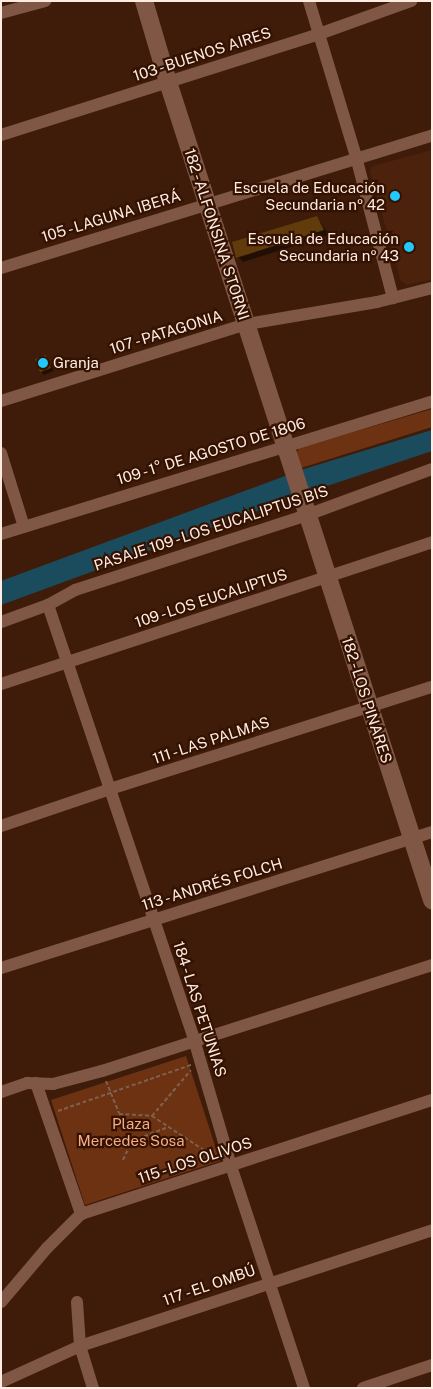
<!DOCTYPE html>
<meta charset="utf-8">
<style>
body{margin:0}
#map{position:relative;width:433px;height:1389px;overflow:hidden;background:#3f1c09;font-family:"Public Sans",sans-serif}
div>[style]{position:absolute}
.built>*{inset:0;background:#4d220c}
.green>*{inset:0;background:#6c3212}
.water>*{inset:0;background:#1b4c5e}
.shadow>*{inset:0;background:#0007}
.building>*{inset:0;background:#613b0b}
.path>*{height:2px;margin-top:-1px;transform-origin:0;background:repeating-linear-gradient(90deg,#7e6051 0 4px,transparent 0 6.5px)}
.street>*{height:12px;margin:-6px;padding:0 6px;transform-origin:6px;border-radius:6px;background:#805744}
.secondary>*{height:18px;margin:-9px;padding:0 9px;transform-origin:9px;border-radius:9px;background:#805744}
.dots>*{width:14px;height:14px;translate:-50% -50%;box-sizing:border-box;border:2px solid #341201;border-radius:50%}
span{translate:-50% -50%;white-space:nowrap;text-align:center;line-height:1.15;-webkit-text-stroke:4.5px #341201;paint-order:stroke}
.street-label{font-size:15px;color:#ffebe2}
.poi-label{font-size:15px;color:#ffebe2}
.right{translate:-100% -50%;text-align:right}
.left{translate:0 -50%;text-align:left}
.park-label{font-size:15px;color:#f7ab86}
.frame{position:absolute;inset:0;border:2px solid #ffebe2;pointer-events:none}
</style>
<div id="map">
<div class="built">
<i style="clip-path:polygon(432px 150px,432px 279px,407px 285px,401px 281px,370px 172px,373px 166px)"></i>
</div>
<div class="green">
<i style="clip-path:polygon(432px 409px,432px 427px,301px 468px,296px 454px,299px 448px)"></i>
<i style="clip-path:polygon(186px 1056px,220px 1161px,85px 1205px,51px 1100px)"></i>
</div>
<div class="water">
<i style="clip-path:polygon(432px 430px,432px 451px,312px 491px,1px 605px,1px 581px,304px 469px)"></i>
</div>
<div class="shadow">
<i style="clip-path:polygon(317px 217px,329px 235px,243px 262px,238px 257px)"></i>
<i style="clip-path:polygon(46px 356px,54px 371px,44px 375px,41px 371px)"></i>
</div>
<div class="building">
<i style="clip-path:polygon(317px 216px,324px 230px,236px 258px,232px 242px)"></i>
<i style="clip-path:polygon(46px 355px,51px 368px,40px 372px,35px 359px)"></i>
</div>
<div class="path">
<i style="left:106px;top:1081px;width:35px;rotate:68deg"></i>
<i style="left:119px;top:1114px;width:33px;rotate:3deg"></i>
<i style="left:152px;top:1116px;width:77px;rotate:33.3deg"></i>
<i style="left:58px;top:1111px;width:141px;rotate:-19.1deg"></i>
<i style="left:152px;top:1116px;width:60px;rotate:-49.7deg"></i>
<i style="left:123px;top:1160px;width:21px;rotate:-65deg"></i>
<i style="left:132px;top:1141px;width:39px;rotate:-21deg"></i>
</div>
<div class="street">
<i style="left:309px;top:1px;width:163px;rotate:73.2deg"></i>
<i style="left:356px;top:157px;width:146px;rotate:75.3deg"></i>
<i style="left:1px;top:13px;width:46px;rotate:-15.3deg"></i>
<i style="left:1px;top:135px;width:334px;rotate:-17.6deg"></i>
<i style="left:319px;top:34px;width:98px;rotate:-19.7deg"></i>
<i style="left:1px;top:268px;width:451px;rotate:-17.1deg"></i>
<i style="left:1px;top:401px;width:258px;rotate:-17.4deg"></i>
<i style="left:247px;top:324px;width:132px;rotate:-9.6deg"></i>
<i style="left:377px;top:302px;width:57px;rotate:-14.3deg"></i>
<i style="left:1px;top:453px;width:77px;rotate:72.7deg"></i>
<i style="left:1px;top:534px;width:451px;rotate:-17.1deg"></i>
<i style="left:48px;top:605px;width:462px;rotate:71.4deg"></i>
<i style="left:195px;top:1043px;width:128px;rotate:73.7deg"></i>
<i style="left:231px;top:1166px;width:234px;rotate:71.8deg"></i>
<i style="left:1px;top:622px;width:50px;rotate:-19.9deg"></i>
<i style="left:48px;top:605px;width:31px;rotate:-29deg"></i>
<i style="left:75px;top:590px;width:244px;rotate:-17.9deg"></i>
<i style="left:307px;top:515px;width:133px;rotate:-20.2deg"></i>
<i style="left:1px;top:684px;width:454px;rotate:-18.2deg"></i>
<i style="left:1px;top:826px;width:115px;rotate:-18.7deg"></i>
<i style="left:110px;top:789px;width:338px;rotate:-17.6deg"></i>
<i style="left:1px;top:968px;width:452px;rotate:-17.5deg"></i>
<i style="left:36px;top:1083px;width:139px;rotate:71deg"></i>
<i style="left:1px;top:1092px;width:28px;rotate:-19deg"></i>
<i style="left:27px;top:1083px;width:26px;rotate:2deg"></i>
<i style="left:53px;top:1084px;width:51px;rotate:-14.9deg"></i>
<i style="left:102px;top:1071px;width:347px;rotate:-17.8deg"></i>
<i style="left:1px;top:1302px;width:71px;rotate:-49.6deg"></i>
<i style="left:47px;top:1248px;width:48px;rotate:-45deg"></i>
<i style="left:81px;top:1214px;width:369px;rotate:-18deg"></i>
<i style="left:77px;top:1302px;width:44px;rotate:86.1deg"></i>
<i style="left:80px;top:1346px;width:44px;rotate:72.8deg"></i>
<i style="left:1px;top:1382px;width:87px;rotate:-24.5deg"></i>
<i style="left:80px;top:1346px;width:371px;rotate:-18.2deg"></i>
<i style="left:363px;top:1388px;width:73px;rotate:-18.4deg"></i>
</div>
<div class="secondary">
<i style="left:144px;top:1px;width:84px;rotate:73.5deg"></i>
<i style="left:168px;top:82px;width:860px;rotate:72.11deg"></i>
</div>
<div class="dots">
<i style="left:395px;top:196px;background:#21c9fd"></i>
<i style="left:409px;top:247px;background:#21c9fd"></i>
<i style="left:43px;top:363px;background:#21c9fd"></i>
</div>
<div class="street-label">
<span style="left:202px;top:54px;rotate:-18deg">103 - BUENOS AIRES</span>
<span style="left:111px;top:216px;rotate:-17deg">105 - LAGUNA IBERÁ</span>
<span style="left:217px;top:234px;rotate:72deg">182 - ALFONSINA STORNI</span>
<span style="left:166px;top:332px;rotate:-17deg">107 - PATAGONIA</span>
<span style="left:211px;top:451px;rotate:-17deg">109 - 1° DE AGOSTO DE 1806</span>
<span style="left:211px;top:528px;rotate:-18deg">PASAJE 109 - LOS EUCALIPTUS BIS</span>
<span style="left:211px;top:598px;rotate:-18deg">109 - LOS EUCALIPTUS</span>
<span style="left:367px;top:700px;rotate:72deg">182 - LOS PINARES</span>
<span style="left:211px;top:740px;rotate:-18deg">111 - LAS PALMAS</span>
<span style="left:212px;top:884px;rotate:-17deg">113 - ANDRÉS FOLCH</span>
<span style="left:200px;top:1009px;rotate:72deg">184 - LAS PETUNIAS</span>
<span style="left:195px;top:1160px;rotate:-18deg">115 - LOS OLIVOS</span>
<span style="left:209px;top:1285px;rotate:-19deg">117 - EL OMBÚ</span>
</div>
<div class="poi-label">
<span class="right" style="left:385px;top:196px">Escuela de Educación<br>Secundaria nº 42</span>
<span class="right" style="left:399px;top:247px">Escuela de Educación<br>Secundaria nº 43</span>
<span class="left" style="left:53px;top:363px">Granja</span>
</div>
<div class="park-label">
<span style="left:131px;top:1132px">Plaza<br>Mercedes Sosa</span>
</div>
<div class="frame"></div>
</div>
